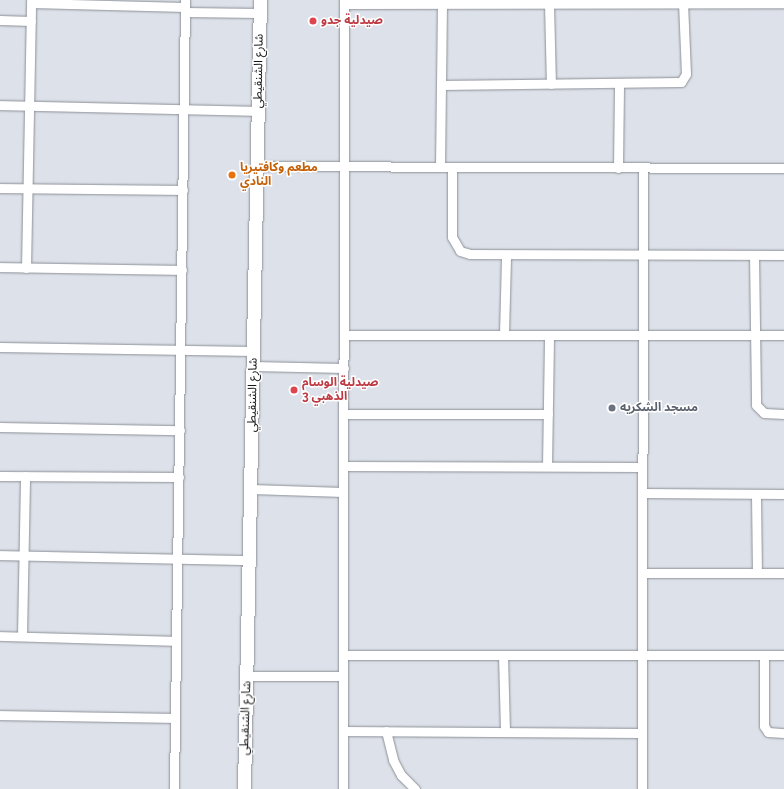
<!DOCTYPE html>
<meta charset="utf-8">
<style>
body{margin:0}
#map{position:relative;width:784px;height:789px;overflow:hidden;background:#dde1e9;font-family:Raleway,"Noto Sans Arabic",sans-serif}
div>[style]{position:absolute}
.roads{filter:drop-shadow(0 0 1px #8c9097) drop-shadow(0 0 1px #8c9097)}
.street>*{height:9px;margin:-4.5px;padding:0 4.5px;transform-origin:4.5px;border-radius:4.5px;background:#fff}
.secondary>*{height:13px;margin:-6.5px;padding:0 6.5px;transform-origin:6.5px;border-radius:6.5px;background:#fff}
.dots>*{width:11px;height:11px;translate:-50% -50%;box-sizing:border-box;border:2px solid #fff;border-radius:50%}
span{translate:-50% -50%;white-space:nowrap;text-align:center;line-height:1.15;-webkit-text-stroke:3px #fff;paint-order:stroke}
.health-label{font-size:12px;color:#be3a42;font-weight:700}
.left{translate:0 -50%;text-align:left}
.street-label{font-size:12px;color:#141518}
.food-label{font-size:12px;color:#c56008;font-weight:700}
.worship-label{font-size:12px;color:#5b616d;font-weight:700}
</style>
<div id="map">
<div class="roads">
<div class="street">
<i style="left:31px;top:3px;width:154px;rotate:1.5deg"></i>
<i style="left:344px;top:4px;width:440px;rotate:-0.1deg"></i>
<i style="left:549px;top:4px;width:80px;rotate:88.6deg"></i>
<i style="left:185px;top:12px;width:75px;rotate:0.8deg"></i>
<i style="left:0;top:20px;width:31px;rotate:2deg"></i>
<i style="left:441px;top:85px;width:240px;rotate:-0.7deg"></i>
<i style="left:681px;top:82px;width:9px;rotate:-58deg"></i>
<i style="left:686px;top:74px;width:71px;rotate:-92.4deg"></i>
<i style="left:0;top:105px;width:258px;rotate:1.3deg"></i>
<i style="left:257px;top:166px;width:527px;rotate:0.22deg"></i>
<i style="left:440px;top:167px;width:167px;rotate:-89.3deg"></i>
<i style="left:452px;top:167px;width:70px;rotate:90deg"></i>
<i style="left:452px;top:237px;width:16px;rotate:60deg"></i>
<i style="left:460px;top:251px;width:10px;rotate:17deg"></i>
<i style="left:470px;top:254px;width:314px;rotate:0.2deg"></i>
<i style="left:618px;top:168px;width:84px;rotate:-89.3deg"></i>
<i style="left:0;top:188px;width:183px;rotate:0.6deg"></i>
<i style="left:754px;top:255px;width:150px;rotate:89.2deg"></i>
<i style="left:756px;top:405px;width:11px;rotate:45deg"></i>
<i style="left:764px;top:413px;width:20px;rotate:3deg"></i>
<i style="left:0;top:267px;width:182px;rotate:0.9deg"></i>
<i style="left:26px;top:268px;width:268px;rotate:-88.9deg"></i>
<i style="left:504px;top:334px;width:79px;rotate:-88.5deg"></i>
<i style="left:344px;top:335px;width:440px"></i>
<i style="left:0;top:347px;width:253px;rotate:0.9deg"></i>
<i style="left:253px;top:366px;width:91px;rotate:1.3deg"></i>
<i style="left:343px;top:414px;width:205px"></i>
<i style="left:0;top:427px;width:180px;rotate:1deg"></i>
<i style="left:343px;top:466px;width:299px;rotate:0.2deg"></i>
<i style="left:547px;top:466px;width:131px;rotate:-89.1deg"></i>
<i style="left:0;top:476px;width:179px;rotate:0.3deg"></i>
<i style="left:251px;top:489px;width:92px;rotate:1.9deg"></i>
<i style="left:642px;top:493px;width:142px;rotate:0.4deg"></i>
<i style="left:756px;top:494px;width:78px;rotate:89.3deg"></i>
<i style="left:0;top:555px;width:249px;rotate:1.2deg"></i>
<i style="left:642px;top:573px;width:142px"></i>
<i style="left:0;top:636px;width:176px;rotate:1.6deg"></i>
<i style="left:22px;top:636px;width:160px;rotate:-88.9deg"></i>
<i style="left:343px;top:655px;width:441px"></i>
<i style="left:503px;top:655px;width:77px;rotate:88.5deg"></i>
<i style="left:764px;top:655px;width:71px;rotate:90deg"></i>
<i style="left:764px;top:726px;width:7px;rotate:56deg"></i>
<i style="left:768px;top:732px;width:16px;rotate:4deg"></i>
<i style="left:248px;top:676px;width:95px"></i>
<i style="left:0;top:715px;width:174px;rotate:1deg"></i>
<i style="left:343px;top:731px;width:299px;rotate:0.4deg"></i>
<i style="left:386px;top:731px;width:30px;rotate:76deg"></i>
<i style="left:393px;top:760px;width:17px;rotate:62deg"></i>
<i style="left:401px;top:775px;width:20px;rotate:45deg"></i>
<i style="left:174px;top:789px;width:789px;rotate:-89.2deg"></i>
<i style="left:343px;top:789px;width:789px;rotate:-89.93deg"></i>
<i style="left:642px;top:789px;width:621px;rotate:-89.91deg"></i>
</div>
<div class="secondary">
<i style="left:244px;top:789px;width:789px;rotate:-88.84deg"></i>
</div>
</div>
<div class="dots">
<i style="left:313px;top:21px;background:#e0444e"></i>
<i style="left:232px;top:175px;background:#e8710a"></i>
<i style="left:294px;top:390px;background:#e0444e"></i>
<i style="left:612px;top:408px;background:#6b7280"></i>
</div>
<div class="health-label">
<span class="left" style="left:321px;top:21px">صيدلية جدو</span>
<span class="left" style="left:302px;top:390px">صيدلية الوسام<br>الذهبي 3</span>
</div>
<div class="street-label">
<span style="left:259px;top:71px;rotate:-89deg">شارع الشنقيطي</span>
<span style="left:253px;top:395px;rotate:-89deg">شارع الشنقيطي</span>
<span style="left:246px;top:718px;rotate:-88deg">شارع الشنقيطي</span>
</div>
<div class="food-label">
<span class="left" style="left:240px;top:175px">مطعم وكافتيريا<br>النادي</span>
</div>
<div class="worship-label">
<span class="left" style="left:620px;top:408px">مسجد الشكريه</span>
</div>
</div>
